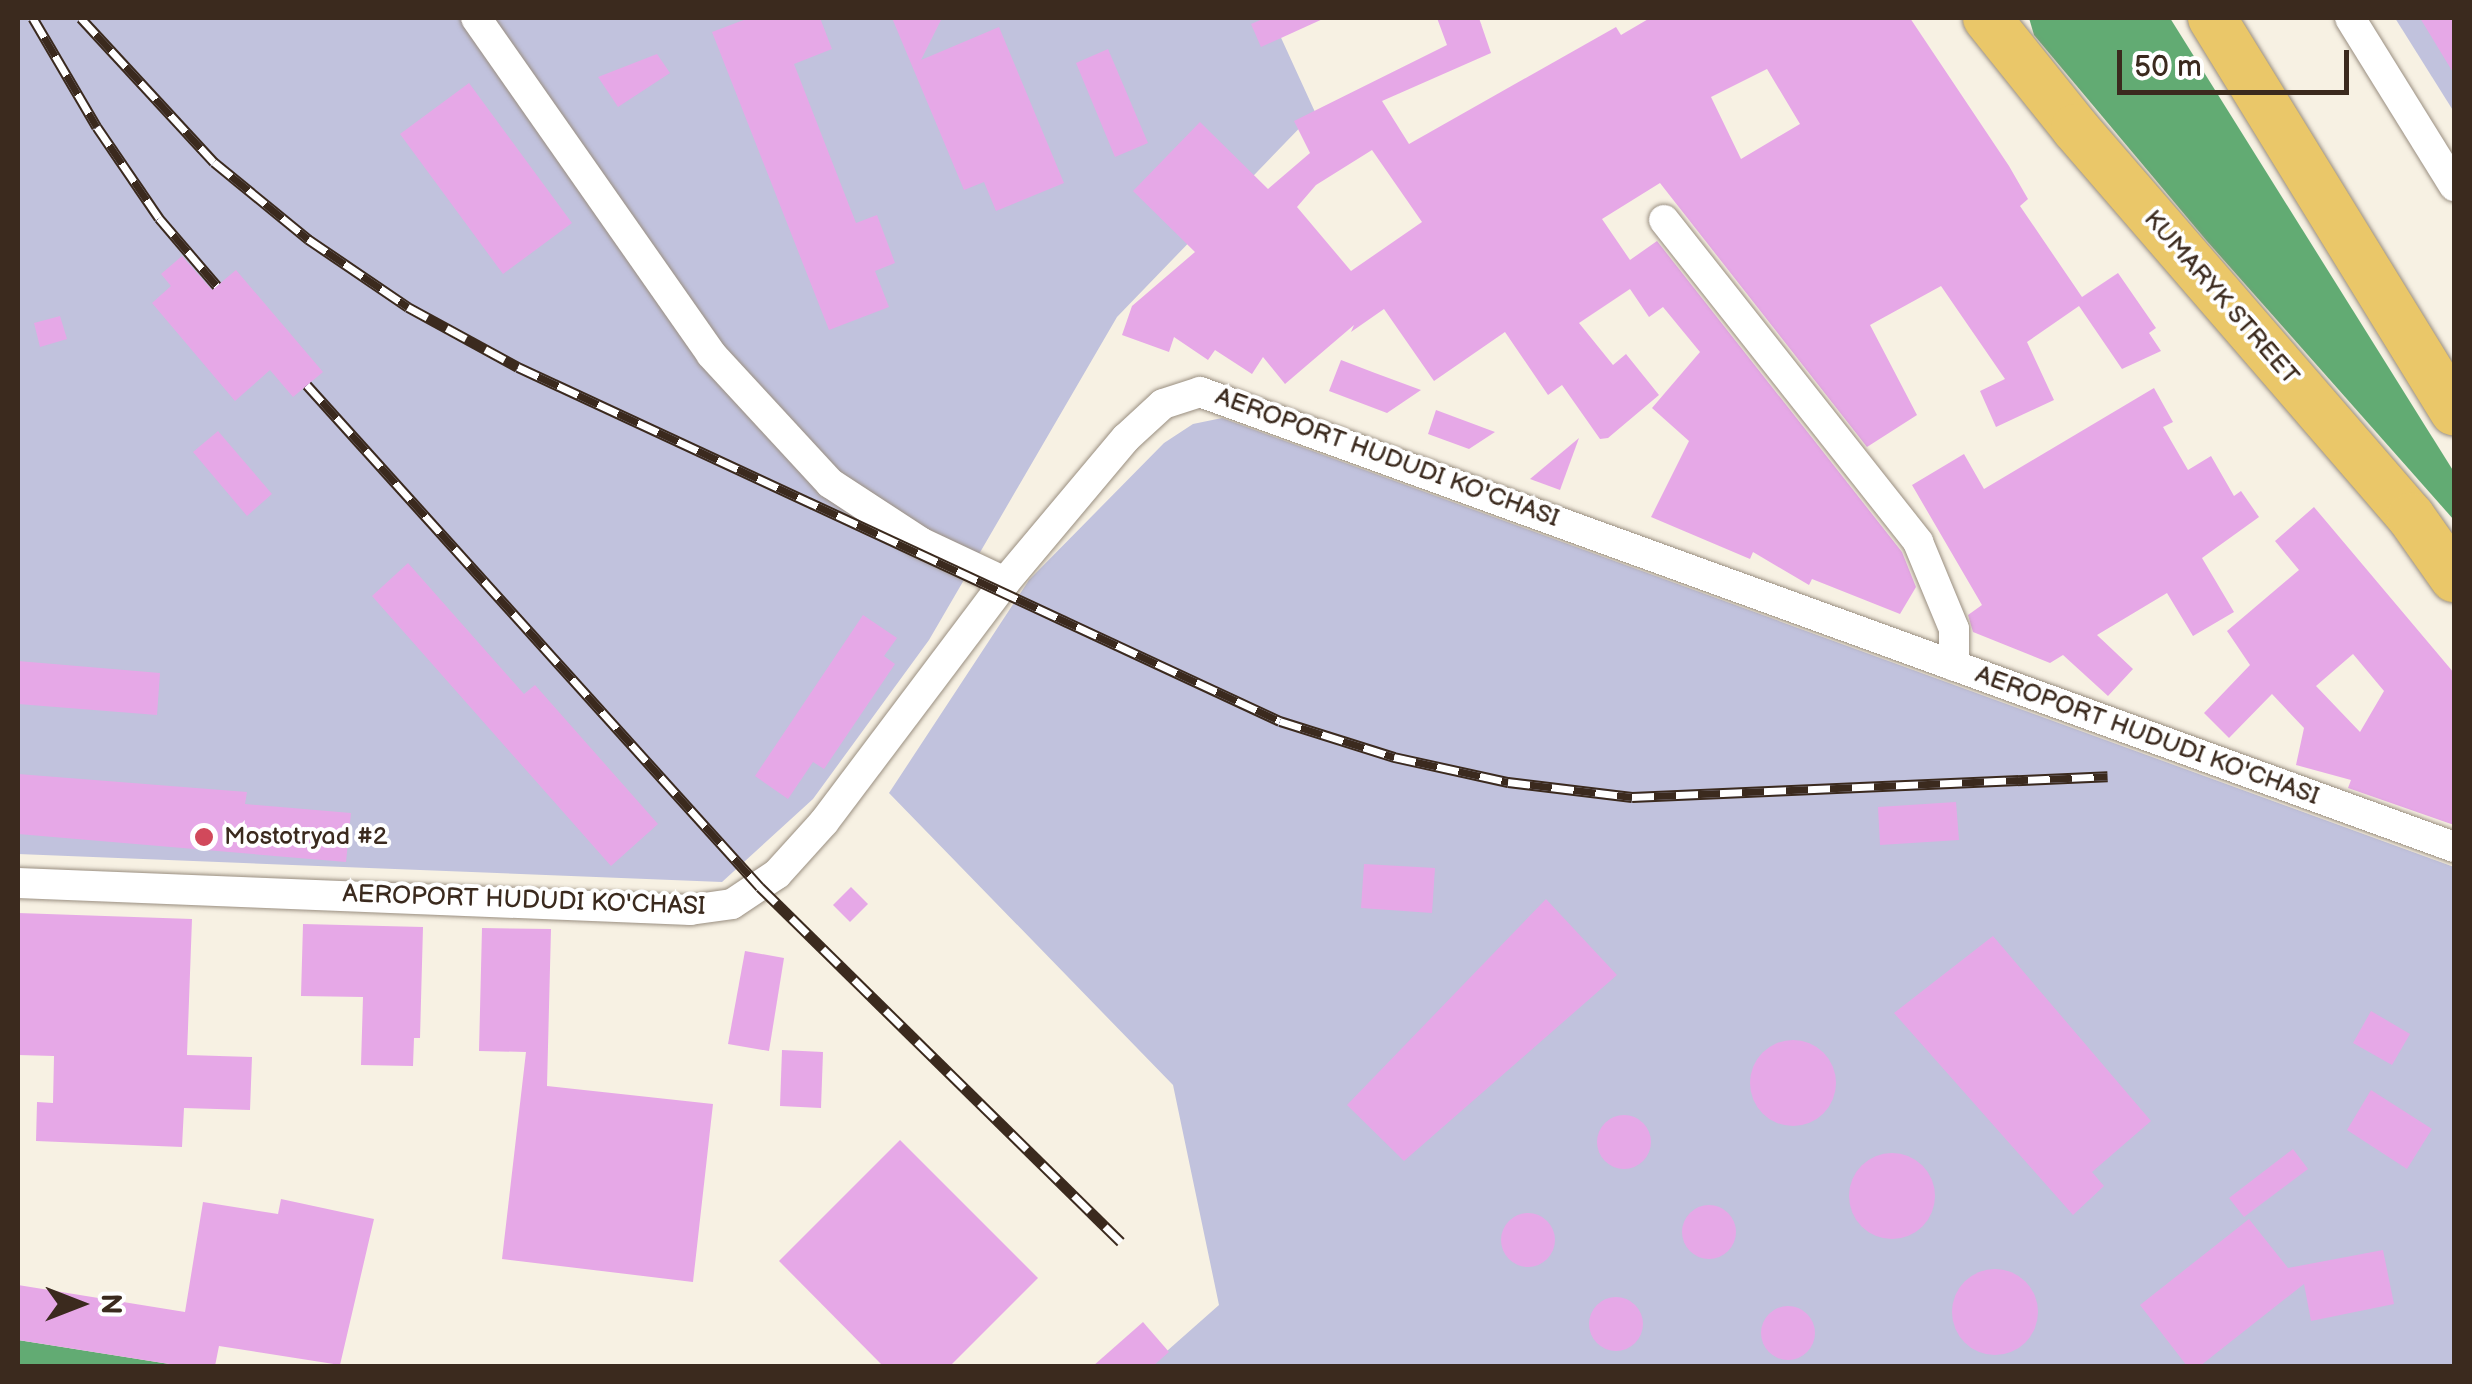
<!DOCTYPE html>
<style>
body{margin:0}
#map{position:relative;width:2472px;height:1384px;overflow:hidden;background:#f7f1e3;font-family:"Balsamiq Sans",sans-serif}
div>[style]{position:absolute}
.industrial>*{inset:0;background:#c1c2dd}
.forest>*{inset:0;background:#62ab73}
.building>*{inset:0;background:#e6a8e7}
.round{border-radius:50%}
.roads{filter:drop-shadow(0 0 2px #998e80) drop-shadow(0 0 2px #998e80)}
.street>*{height:30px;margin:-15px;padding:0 15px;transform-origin:15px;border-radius:15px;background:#fff}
.primary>*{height:48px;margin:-24px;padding:0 24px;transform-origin:24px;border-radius:24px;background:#eac769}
.rail>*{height:11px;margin-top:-5.5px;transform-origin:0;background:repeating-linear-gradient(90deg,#fff 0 22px,#3b2a1e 0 44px);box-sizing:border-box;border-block:2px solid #3b2a1e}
.dots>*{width:28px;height:28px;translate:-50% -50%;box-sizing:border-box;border:5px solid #fff;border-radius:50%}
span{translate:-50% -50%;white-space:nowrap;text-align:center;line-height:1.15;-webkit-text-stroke:8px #fff;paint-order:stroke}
.street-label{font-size:25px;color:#3b2a1e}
.poi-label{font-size:25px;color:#3b2a1e}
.left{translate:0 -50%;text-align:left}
.frame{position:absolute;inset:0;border:20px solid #3b2a1e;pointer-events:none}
.north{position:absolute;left:30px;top:1254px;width:100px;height:100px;-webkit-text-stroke:8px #fff;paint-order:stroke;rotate:90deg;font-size:28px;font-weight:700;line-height:40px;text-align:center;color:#3b2a1e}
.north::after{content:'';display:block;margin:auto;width:35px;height:45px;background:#3b2a1e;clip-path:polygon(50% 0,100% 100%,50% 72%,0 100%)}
.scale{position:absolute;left:2117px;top:50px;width:232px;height:45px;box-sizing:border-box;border:5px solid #3b2a1e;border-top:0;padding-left:12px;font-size:30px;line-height:35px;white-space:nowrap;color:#3b2a1e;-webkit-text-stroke:8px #fff;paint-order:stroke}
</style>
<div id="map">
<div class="industrial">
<i style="clip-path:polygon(18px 18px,1272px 18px,1315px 112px,1117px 317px,929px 640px,813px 799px,722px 882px,18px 854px)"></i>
<i style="clip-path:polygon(2395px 18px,2454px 18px,2454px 112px)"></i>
<i style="clip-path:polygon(1222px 418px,2454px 867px,2454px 1366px,1150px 1366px,1219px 1305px,1173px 1085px,889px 793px,1029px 580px,1164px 443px,1193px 424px)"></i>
</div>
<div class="forest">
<i style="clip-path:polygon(2029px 18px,2170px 18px,2454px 472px,2454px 520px,2206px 240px,2034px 35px)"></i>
<i style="clip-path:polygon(18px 1340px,182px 1366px,18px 1366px)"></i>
</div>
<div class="building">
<i style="clip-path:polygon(749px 18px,820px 18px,832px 49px,794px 64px,856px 223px,877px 215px,895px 263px,875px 271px,889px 307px,829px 330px,712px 32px)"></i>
<i style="clip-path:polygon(892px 18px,942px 18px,921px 60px,999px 27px,1064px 183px,996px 211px,984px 182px,964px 190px)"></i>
<i style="clip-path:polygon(1265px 18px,1325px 18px,1261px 47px,1251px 24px)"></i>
<i style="clip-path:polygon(evenodd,1437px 18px,1479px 18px,1491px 53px,1382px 101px,1409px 144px,1616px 27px,1621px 35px,1650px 18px,1910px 18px,2009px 166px,2028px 199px,2020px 206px,2082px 297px,2118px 273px,2156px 328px,2149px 333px,2161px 351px,2122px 369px,2079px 306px,2027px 342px,2054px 400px,1996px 427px,1980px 391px,2005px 379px,1941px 286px,1870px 325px,1917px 415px,1867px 447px,1660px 183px,1602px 219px,1630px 260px,1657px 241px,1902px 552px,1916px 587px,1900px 614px,1812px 579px,1809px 585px,1753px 552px,1750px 559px,1651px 517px,1689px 441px,1652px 408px,1700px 352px,1663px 307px,1649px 317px,1630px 289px,1579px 323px,1613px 365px,1626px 354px,1659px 395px,1608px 438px,1600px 439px,1562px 385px,1548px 395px,1505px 332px,1434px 381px,1384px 309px,1351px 332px,1354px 325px,1285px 384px,1263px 357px,1252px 374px,1215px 350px,1208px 360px,1174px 337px,1169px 352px,1122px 335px,1132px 306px,1195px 252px,1133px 191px,1200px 122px,1268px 189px,1310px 153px,1294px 121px,1447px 45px,1437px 18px,1767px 69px,1800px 124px,1741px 159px,1711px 97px,1767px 69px,1437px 18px,1372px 150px,1422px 222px,1351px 271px,1297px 207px,1316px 185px,1372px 150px)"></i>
<i style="clip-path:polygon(2420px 18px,2454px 18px,2454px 74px)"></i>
<i style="clip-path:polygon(1108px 49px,1148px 143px,1115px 157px,1076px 63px)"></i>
<i style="clip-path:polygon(657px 54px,670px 73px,618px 107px,598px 77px)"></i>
<i style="clip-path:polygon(469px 83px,572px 223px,503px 274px,400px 134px)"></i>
<i style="clip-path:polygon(182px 256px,212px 290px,236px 270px,323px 372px,293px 397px,270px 370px,235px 401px,152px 303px,171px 286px,161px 274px)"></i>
<i style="clip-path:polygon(60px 316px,67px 339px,40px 347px,34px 323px)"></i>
<i style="clip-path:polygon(1341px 360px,1375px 373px,1421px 390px,1387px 413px,1329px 391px)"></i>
<i style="clip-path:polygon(2154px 388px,2173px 422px,2163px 427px,2188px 470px,2211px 456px,2234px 496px,2241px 491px,2259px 517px,2202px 558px,2234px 612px,2193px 636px,2167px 593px,2097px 635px,2133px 669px,2108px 696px,2063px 655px,2050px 663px,1973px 632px,1968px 615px,1982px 605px,1912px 485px,1964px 454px,1984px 489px)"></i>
<i style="clip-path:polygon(1436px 410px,1495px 432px,1469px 449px,1428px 434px)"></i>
<i style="clip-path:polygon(218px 431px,272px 494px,247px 516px,193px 452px)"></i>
<i style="clip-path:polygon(1579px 438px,1560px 490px,1530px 479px)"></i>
<i style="clip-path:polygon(evenodd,2314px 507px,2454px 673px,2454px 825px,2348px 788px,2351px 780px,2296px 765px,2304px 728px,2272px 694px,2229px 738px,2204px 713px,2250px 665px,2227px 631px,2299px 570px,2275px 541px,2314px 507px,2353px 654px,2384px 691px,2360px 732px,2316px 686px,2353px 654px)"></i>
<i style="clip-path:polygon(408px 563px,524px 694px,535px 685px,658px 824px,611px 866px,372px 596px)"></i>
<i style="clip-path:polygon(863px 615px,897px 638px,884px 656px,895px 664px,824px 769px,813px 762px,788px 799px,755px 776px)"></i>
<i style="clip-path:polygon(18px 661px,160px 673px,157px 715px,18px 704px)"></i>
<i style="clip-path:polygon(18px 774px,247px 792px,245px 804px,351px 813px,346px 862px,18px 834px)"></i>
<i style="clip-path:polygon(1956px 802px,1959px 840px,1880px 845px,1878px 807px)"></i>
<i style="clip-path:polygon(1364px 864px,1435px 868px,1432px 913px,1361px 908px)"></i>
<i style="clip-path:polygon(851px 887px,868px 904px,850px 922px,833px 905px)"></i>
<i style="clip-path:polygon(1546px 899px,1617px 975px,1404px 1161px,1347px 1105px)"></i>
<i style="clip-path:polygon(18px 913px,192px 919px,187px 1055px,252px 1057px,250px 1110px,184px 1108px,182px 1147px,36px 1141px,37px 1102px,53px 1103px,54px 1056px,18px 1055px)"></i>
<i style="clip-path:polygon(303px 924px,423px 927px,420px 1038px,414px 1038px,413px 1066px,361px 1065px,363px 997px,301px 996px)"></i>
<i style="clip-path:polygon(482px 928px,551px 929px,547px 1086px,713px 1104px,693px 1282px,502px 1259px,526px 1052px,479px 1051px)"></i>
<i style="clip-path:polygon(1993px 936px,2151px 1121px,2092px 1172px,2104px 1186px,2073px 1215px,1894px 1013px)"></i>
<i style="clip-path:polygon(745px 951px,784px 958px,769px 1051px,728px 1044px)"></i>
<i style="clip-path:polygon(2371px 1011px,2410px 1034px,2392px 1065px,2353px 1043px)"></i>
<i class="round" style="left:1750px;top:1040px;width:86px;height:86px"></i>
<i style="clip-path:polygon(782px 1050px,823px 1052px,821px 1108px,780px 1106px)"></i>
<i style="clip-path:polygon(2371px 1090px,2432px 1129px,2407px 1169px,2347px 1130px)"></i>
<i class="round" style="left:1597px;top:1115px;width:54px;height:54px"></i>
<i style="clip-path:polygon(900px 1140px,1038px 1278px,950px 1366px,883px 1366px,779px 1261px)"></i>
<i style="clip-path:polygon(2293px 1149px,2308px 1169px,2244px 1217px,2229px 1198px)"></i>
<i class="round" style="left:1849px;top:1153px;width:86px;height:86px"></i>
<i style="clip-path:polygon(281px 1199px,374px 1219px,340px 1365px,219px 1346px,215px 1366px,182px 1366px,18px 1340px,18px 1285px,185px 1312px,203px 1202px,278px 1214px)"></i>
<i class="round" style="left:1682px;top:1205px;width:54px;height:54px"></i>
<i class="round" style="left:1501px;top:1213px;width:54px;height:54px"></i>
<i style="clip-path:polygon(2249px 1219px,2288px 1268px,2383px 1250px,2394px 1304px,2311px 1321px,2304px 1284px,2200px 1366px,2187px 1366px,2140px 1305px)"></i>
<i class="round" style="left:1952px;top:1269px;width:86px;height:86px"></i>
<i class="round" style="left:1589px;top:1297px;width:54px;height:54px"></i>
<i class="round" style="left:1761px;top:1306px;width:54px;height:54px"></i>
<i style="clip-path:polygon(1143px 1322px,1169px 1352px,1153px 1366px,1093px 1366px)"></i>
</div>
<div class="roads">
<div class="street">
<i style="left:476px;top:18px;width:410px;rotate:55deg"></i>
<i style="left:711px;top:354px;width:176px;rotate:47.3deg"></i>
<i style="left:830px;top:483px;width:108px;rotate:33.2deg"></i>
<i style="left:920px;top:542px;width:94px;rotate:25.2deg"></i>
<i style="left:2350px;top:18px;width:198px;rotate:58.2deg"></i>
<i style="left:1664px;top:220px;width:410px;rotate:51.7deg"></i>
<i style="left:1918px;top:542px;width:94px;rotate:67.5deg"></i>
<i style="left:1954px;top:629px;width:37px;rotate:90deg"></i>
<i style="left:18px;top:883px;width:673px;rotate:2.3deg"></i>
<i style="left:690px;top:910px;width:42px;rotate:-8.1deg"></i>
<i style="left:732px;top:904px;width:54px;rotate:-33.7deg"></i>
<i style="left:777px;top:874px;width:70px;rotate:-47.9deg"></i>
<i style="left:824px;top:822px;width:301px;rotate:-53deg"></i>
<i style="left:1005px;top:582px;width:188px;rotate:-50deg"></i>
<i style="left:1126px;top:438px;width:50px;rotate:-42.6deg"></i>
<i style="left:1163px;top:404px;width:39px;rotate:-18deg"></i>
<i style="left:1200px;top:392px;width:1334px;rotate:19.94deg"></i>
</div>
<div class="primary">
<i style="left:1987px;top:18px;width:141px;rotate:51.3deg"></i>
<i style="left:2075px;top:128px;width:514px;rotate:49.18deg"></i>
<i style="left:2411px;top:517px;width:75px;rotate:54.8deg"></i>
<i style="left:2212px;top:18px;width:462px;rotate:58.4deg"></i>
</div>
</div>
<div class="rail">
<i style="left:33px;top:18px;width:126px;rotate:59.6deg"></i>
<i style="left:97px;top:127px;width:110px;rotate:55.7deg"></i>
<i style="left:159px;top:218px;width:89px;rotate:49.5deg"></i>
<i style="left:81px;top:18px;width:196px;rotate:47.3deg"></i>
<i style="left:214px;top:162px;width:122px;rotate:39.3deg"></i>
<i style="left:308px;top:239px;width:121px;rotate:34.2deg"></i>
<i style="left:408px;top:307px;width:125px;rotate:28.6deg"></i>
<i style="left:518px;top:367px;width:840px;rotate:24.92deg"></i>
<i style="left:1280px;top:721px;width:120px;rotate:17.5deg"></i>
<i style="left:1394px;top:757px;width:117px;rotate:12.4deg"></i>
<i style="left:1508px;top:782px;width:125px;rotate:6.9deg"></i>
<i style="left:1632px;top:797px;width:476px;rotate:-2.5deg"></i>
<i style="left:307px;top:385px;width:676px;rotate:47.94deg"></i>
<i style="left:760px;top:887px;width:506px;rotate:44.52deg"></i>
</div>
<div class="dots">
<i style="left:204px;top:837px;background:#d1495b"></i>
</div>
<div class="street-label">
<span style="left:2221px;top:298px;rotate:49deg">KUMARYK STREET</span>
<span style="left:1387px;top:458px;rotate:20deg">AEROPORT HUDUDI KO'CHASI</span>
<span style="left:2147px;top:736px;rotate:20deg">AEROPORT HUDUDI KO'CHASI</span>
<span style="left:524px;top:901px;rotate:2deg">AEROPORT HUDUDI KO'CHASI</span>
</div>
<div class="poi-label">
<span class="left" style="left:224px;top:837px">Mostotryad #2</span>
</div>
<div class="frame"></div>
<div class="north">N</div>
<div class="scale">50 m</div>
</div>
